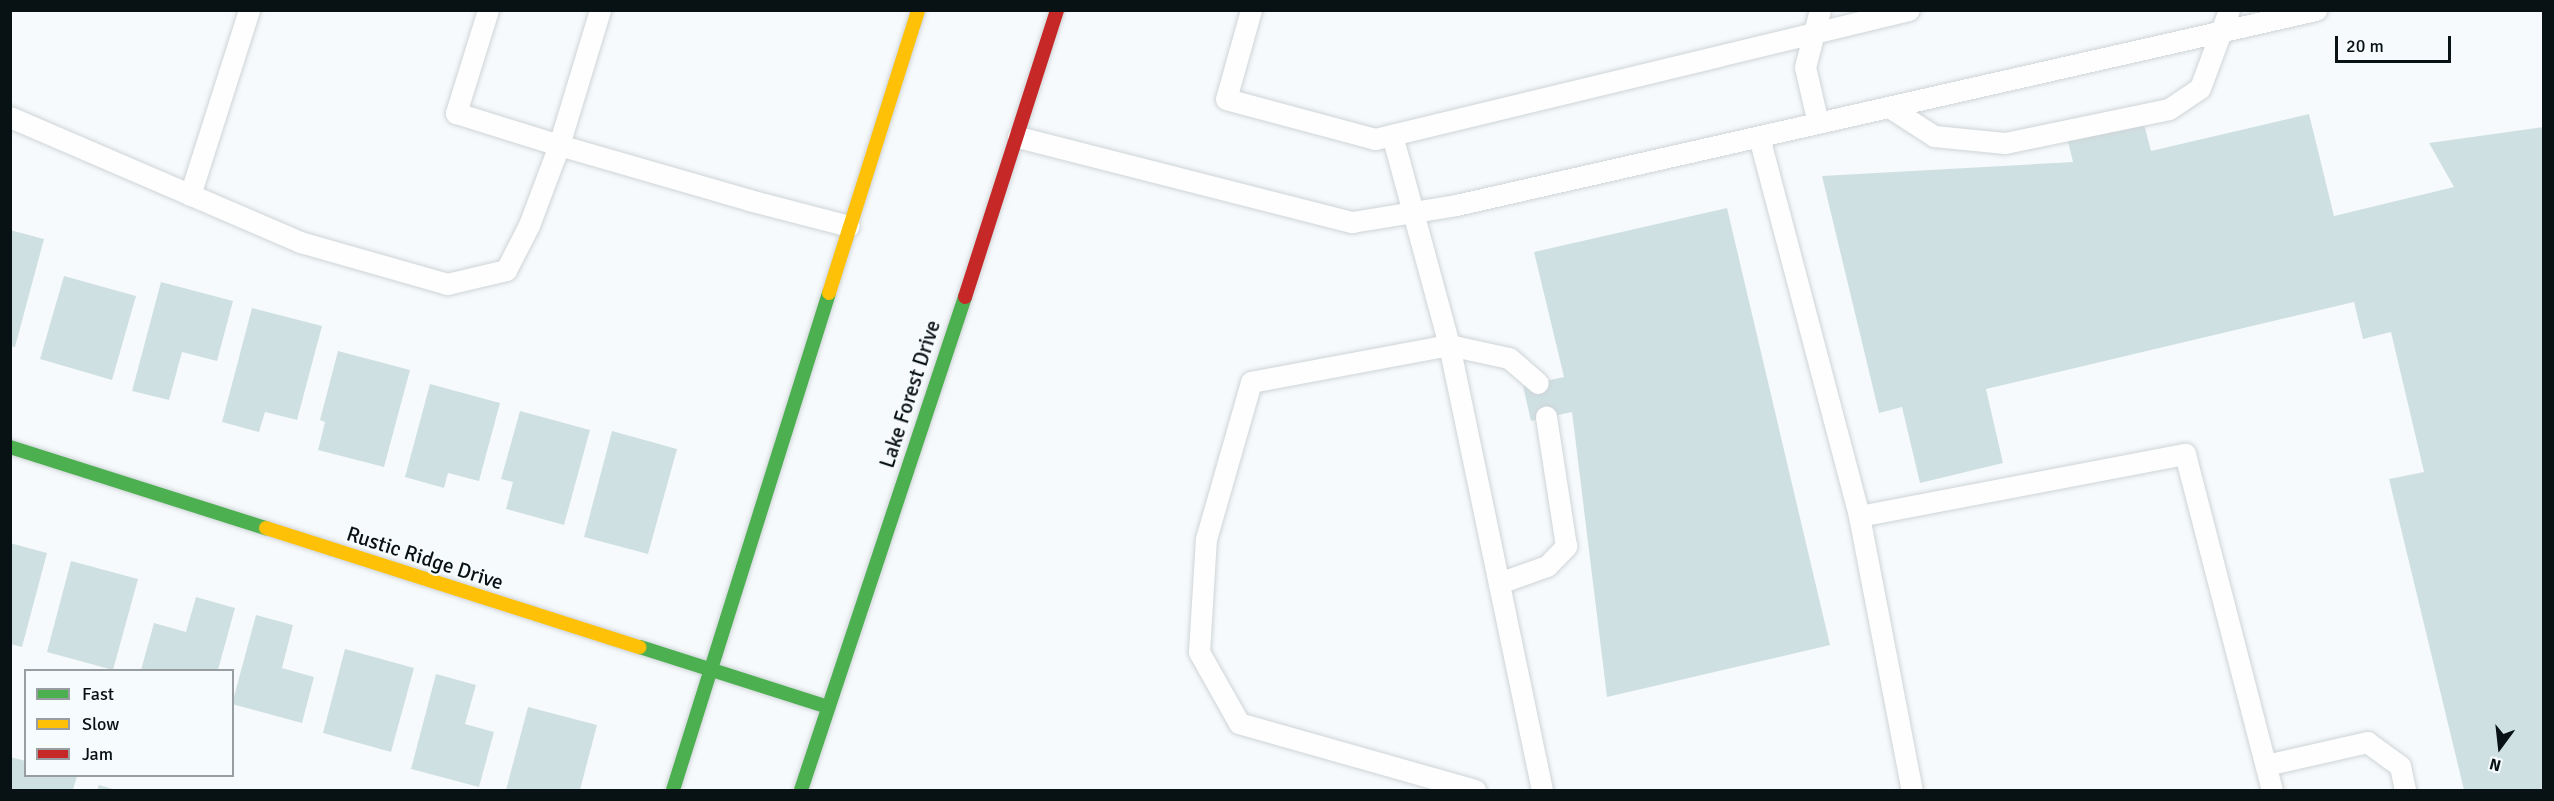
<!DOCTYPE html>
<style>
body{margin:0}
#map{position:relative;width:2554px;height:801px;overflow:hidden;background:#f7fafc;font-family:Signika,sans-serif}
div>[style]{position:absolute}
.building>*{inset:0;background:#cfe0e3}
.roads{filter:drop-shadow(0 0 2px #ced4d7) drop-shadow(0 0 2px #ced4d7)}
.lane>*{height:21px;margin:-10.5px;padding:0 10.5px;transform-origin:10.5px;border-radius:10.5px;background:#fefeff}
.fast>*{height:14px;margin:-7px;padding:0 7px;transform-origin:7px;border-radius:7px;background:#4caf50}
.slow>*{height:14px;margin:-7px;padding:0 7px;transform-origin:7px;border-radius:7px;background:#ffc107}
.jam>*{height:14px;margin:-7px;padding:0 7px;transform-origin:7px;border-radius:7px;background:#c62828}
span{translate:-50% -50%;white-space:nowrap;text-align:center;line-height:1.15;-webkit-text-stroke:5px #f6fbfd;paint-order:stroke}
.street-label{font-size:21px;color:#081114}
.frame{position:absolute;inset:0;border:12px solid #081114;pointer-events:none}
.legend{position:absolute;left:24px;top:669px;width:210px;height:108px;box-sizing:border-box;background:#f6fbfd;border:2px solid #979da0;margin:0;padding:8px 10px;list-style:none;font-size:18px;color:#081114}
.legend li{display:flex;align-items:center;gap:12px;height:30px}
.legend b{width:30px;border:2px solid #979da0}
.north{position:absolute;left:2470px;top:717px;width:60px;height:60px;-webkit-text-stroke:4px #f6fbfd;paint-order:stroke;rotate:195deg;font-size:16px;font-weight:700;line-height:24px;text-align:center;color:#081114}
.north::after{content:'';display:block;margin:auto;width:21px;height:27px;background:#081114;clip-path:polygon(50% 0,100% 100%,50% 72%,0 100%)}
.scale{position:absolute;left:2335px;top:36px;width:116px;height:27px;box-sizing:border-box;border:3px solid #081114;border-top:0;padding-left:8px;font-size:18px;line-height:21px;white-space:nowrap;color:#081114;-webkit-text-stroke:4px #f6fbfd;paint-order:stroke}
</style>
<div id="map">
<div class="building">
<i style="clip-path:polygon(2309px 114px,2334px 216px,2454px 187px,2429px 143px,2544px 127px,2544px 790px,2464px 790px,2389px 479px,2424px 472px,2391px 332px,2363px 339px,2354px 302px,1986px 389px,2003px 463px,1920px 483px,1902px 407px,1879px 413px,1822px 176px,2073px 162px,2067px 138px,2143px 120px,2151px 151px)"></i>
<i style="clip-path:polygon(1727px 208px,1830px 645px,1607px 697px,1572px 412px,1531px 421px,1523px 386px,1564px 377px,1534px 252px)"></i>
<i style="clip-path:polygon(10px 230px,44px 239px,15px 347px,10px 346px)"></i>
<i style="clip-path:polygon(64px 276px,136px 296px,112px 380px,40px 359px)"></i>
<i style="clip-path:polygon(161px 282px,233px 301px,217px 361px,182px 352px,169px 400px,132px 391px)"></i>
<i style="clip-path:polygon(252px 308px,322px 326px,297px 420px,265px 412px,259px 432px,222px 422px)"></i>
<i style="clip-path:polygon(338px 351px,410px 370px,384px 467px,318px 450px,325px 422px,320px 420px)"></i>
<i style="clip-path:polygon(430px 384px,500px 403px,479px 481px,448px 473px,444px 488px,405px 477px)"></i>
<i style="clip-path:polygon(520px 411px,590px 430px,564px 525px,506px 509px,513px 482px,501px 479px)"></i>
<i style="clip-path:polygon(612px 431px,677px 449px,648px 554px,584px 537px)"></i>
<i style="clip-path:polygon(10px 543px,47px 553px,22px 647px,10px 644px)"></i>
<i style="clip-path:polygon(71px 561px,138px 579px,113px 670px,47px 652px)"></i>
<i style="clip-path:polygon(196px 597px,235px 608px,218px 670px,141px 670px,154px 623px,186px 632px)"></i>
<i style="clip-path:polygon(256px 615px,293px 625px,282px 668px,314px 677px,302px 723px,232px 704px)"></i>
<i style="clip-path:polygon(345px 649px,414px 668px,391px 752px,323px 733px)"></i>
<i style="clip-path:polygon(436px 674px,476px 685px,465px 724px,494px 732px,479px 787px,411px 769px)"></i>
<i style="clip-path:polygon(528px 707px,597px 725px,580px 790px,506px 790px)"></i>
<i style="clip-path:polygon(10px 757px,26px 761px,26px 776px,77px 776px,73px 790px,10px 790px)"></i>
<i style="clip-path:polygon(99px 785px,116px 790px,97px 790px)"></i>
</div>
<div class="roads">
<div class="lane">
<i style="left:488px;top:10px;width:108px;rotate:107.3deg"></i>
<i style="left:456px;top:113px;width:108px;rotate:17.3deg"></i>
<i style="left:559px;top:145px;width:141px;rotate:-73.1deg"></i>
<i style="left:1251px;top:10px;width:92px;rotate:105.7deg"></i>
<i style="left:1226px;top:99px;width:154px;rotate:15deg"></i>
<i style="left:1375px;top:139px;width:549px;rotate:-13.58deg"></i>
<i style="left:1889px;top:107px;width:54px;rotate:32.8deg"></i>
<i style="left:1934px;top:136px;width:71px;rotate:5.6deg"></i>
<i style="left:2005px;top:143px;width:167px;rotate:-11.7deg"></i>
<i style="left:2169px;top:109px;width:37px;rotate:-34deg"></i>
<i style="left:2200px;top:88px;width:83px;rotate:-69.6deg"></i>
<i style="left:10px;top:117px;width:316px;rotate:23.3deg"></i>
<i style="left:300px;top:242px;width:153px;rotate:15.9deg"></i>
<i style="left:447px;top:284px;width:61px;rotate:-13.3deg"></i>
<i style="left:506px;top:270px;width:51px;rotate:-62.9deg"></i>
<i style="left:529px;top:225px;width:85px;rotate:-69.4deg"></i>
<i style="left:559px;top:145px;width:198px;rotate:16.1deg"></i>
<i style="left:749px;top:200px;width:103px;rotate:14.6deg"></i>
<i style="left:1818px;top:123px;width:57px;rotate:-103.1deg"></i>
<i style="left:1805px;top:67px;width:59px;rotate:-75.3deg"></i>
<i style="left:1392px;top:135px;width:218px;rotate:74.8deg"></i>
<i style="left:1449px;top:345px;width:61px;rotate:12.2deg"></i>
<i style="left:1509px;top:358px;width:38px;rotate:41deg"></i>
<i style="left:1018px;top:137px;width:345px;rotate:14.3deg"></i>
<i style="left:1352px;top:222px;width:105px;rotate:-9.3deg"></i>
<i style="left:1456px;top:205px;width:882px;rotate:-12.78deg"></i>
<i style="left:1759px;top:137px;width:392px;rotate:75.2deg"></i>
<i style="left:1859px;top:516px;width:332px;rotate:-10.8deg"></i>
<i style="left:2185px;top:454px;width:347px;rotate:75.5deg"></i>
<i style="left:190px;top:195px;width:194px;rotate:-72.3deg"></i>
<i style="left:1859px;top:516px;width:279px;rotate:79.1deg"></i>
<i style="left:1499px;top:583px;width:51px;rotate:-19.5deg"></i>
<i style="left:1547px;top:566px;width:28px;rotate:-46deg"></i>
<i style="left:1566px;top:546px;width:131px;rotate:-98.8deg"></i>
<i style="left:2266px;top:765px;width:104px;rotate:-12.8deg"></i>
<i style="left:2367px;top:742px;width:41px;rotate:36deg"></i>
<i style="left:2400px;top:766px;width:25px;rotate:78deg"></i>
<i style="left:1475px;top:790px;width:245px;rotate:-164.2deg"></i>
<i style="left:1239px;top:723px;width:81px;rotate:-119.4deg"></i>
<i style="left:1199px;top:652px;width:113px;rotate:-86.5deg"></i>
<i style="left:1206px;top:539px;width:163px;rotate:-74deg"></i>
<i style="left:1251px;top:382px;width:201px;rotate:-10.6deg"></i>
<i style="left:1449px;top:345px;width:455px;rotate:78.2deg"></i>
</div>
<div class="fast">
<i style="left:10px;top:447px;width:269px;rotate:17.6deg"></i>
<i style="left:640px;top:647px;width:197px;rotate:17.7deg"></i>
<i style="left:673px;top:790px;width:521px;rotate:-72.57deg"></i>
<i style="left:801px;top:790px;width:520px;rotate:-71.6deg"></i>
</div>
<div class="slow">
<i style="left:829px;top:293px;width:297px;rotate:-72.5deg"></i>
<i style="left:266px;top:528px;width:392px;rotate:17.7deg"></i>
</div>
<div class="jam">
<i style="left:965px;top:297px;width:301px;rotate:-72.2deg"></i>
</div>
</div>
<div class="street-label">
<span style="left:910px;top:394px;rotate:-72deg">Lake Forest Drive</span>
<span style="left:425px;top:558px;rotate:18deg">Rustic Ridge Drive</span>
</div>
<div class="frame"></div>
<ul class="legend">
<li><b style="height:8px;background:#4caf50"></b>Fast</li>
<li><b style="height:8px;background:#ffc107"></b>Slow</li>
<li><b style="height:8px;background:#c62828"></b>Jam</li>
</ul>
<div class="north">N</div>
<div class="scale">20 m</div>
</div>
